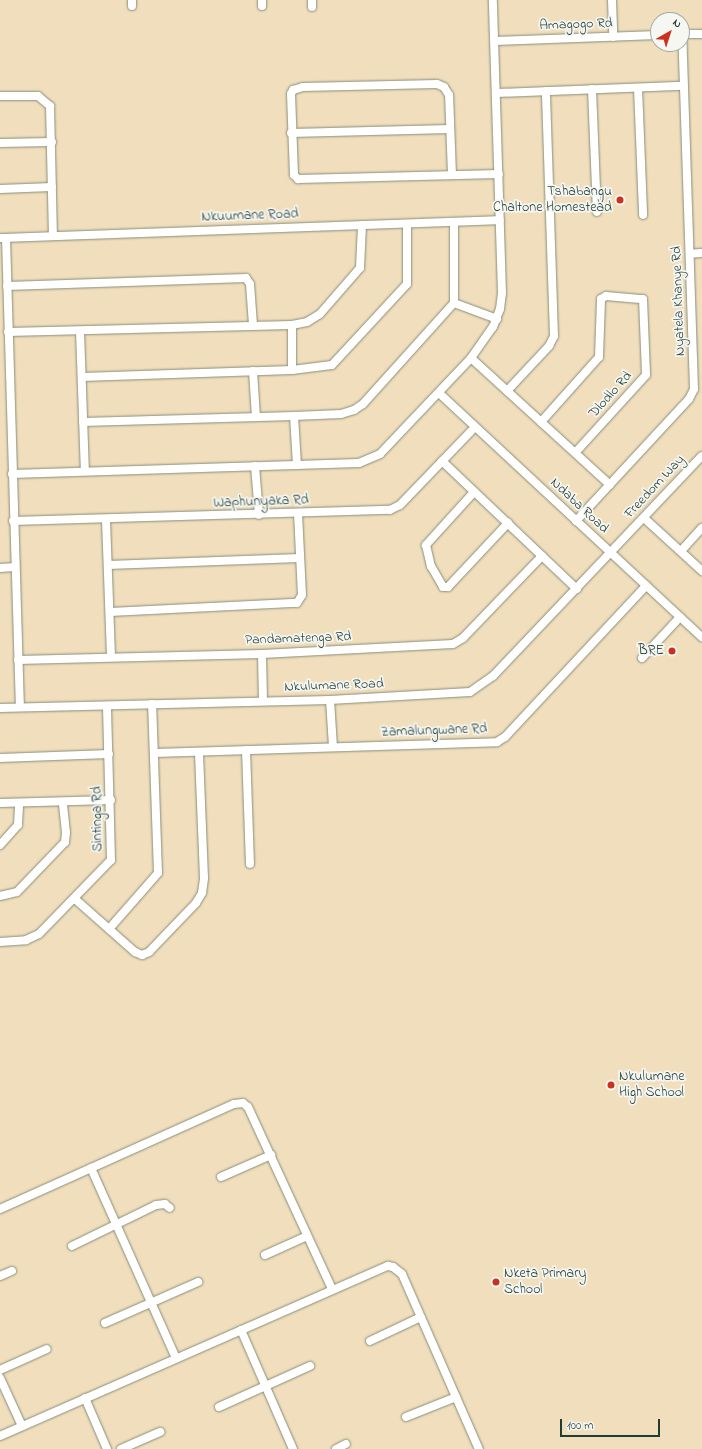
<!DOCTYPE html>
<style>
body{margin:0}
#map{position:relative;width:702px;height:1449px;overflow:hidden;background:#f0debd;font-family:"Indie Flower",sans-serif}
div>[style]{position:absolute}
.roads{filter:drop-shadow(0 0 1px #888e78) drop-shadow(0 0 1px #888e78)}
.street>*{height:8px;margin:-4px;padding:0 4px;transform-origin:4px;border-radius:4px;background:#fff}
.dots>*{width:11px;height:11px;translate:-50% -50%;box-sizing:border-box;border:2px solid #f6f6f2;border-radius:50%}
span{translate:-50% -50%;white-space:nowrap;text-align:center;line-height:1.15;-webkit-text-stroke:3.5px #f6f6f2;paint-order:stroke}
.street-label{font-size:14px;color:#1f3d34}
.poi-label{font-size:14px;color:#1f3d34}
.right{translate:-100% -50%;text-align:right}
.left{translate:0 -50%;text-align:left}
.north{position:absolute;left:650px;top:12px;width:40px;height:40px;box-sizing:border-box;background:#f6f6f2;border:1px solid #a0aca6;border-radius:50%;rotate:39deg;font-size:11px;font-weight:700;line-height:16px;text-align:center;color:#1f3d34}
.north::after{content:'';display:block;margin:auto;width:14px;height:18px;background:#c8321e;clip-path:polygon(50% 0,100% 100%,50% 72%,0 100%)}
.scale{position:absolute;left:560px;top:1419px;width:100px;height:18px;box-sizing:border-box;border:2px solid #1f3d34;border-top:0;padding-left:5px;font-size:12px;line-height:14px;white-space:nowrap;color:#1f3d34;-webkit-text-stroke:3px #f6f6f2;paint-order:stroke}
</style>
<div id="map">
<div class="roads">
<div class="street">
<i style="left:132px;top:0;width:6px;rotate:90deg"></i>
<i style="left:262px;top:0;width:6px;rotate:90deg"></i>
<i style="left:312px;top:0;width:7px;rotate:90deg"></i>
<i style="left:612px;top:0;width:37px;rotate:88deg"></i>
<i style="left:682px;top:34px;width:20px"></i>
<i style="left:495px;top:41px;width:163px;rotate:-2.1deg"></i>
<i style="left:638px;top:88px;width:127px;rotate:87.7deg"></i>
<i style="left:592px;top:89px;width:123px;rotate:87.7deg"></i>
<i style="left:497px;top:93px;width:186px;rotate:-2.2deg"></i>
<i style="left:0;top:96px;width:38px"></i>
<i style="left:38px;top:96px;width:16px;rotate:40deg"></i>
<i style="left:50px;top:106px;width:130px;rotate:88.7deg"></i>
<i style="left:291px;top:133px;width:159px;rotate:-1.4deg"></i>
<i style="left:0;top:143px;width:52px;rotate:-1.1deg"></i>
<i style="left:452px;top:175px;width:80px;rotate:-92.1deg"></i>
<i style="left:449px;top:95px;width:9px;rotate:-122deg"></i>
<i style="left:444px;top:87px;width:8px;rotate:-157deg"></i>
<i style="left:437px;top:84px;width:134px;rotate:178.7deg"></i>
<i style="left:303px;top:87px;width:10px;rotate:163deg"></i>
<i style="left:293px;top:90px;width:4px;rotate:117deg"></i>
<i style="left:291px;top:94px;width:81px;rotate:87.9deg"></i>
<i style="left:294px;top:175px;width:6px;rotate:45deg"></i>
<i style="left:298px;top:179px;width:201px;rotate:-1.4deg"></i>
<i style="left:0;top:189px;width:52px;rotate:-2.2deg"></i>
<i style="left:0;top:238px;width:500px;rotate:-2.06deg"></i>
<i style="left:6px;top:238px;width:469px;rotate:88.3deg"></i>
<i style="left:690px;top:254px;width:12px;rotate:-5deg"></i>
<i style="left:7px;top:286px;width:239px;rotate:-1.9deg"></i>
<i style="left:246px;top:278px;width:7px;rotate:56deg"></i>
<i style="left:250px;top:284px;width:41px;rotate:85.8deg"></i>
<i style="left:454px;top:303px;width:46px;rotate:20.4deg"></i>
<i style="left:292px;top:325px;width:45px;rotate:90deg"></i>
<i style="left:80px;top:331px;width:140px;rotate:88deg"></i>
<i style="left:8px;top:332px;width:284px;rotate:-1.4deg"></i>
<i style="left:292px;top:325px;width:15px;rotate:-11deg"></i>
<i style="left:307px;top:322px;width:15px;rotate:-32deg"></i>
<i style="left:320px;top:314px;width:61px;rotate:-49deg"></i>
<i style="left:360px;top:268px;width:43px;rotate:-87.3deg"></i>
<i style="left:471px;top:358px;width:188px;rotate:42.4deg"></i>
<i style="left:253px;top:371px;width:46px;rotate:86.3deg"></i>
<i style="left:82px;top:377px;width:210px;rotate:-1.9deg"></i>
<i style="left:292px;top:370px;width:40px;rotate:-7.1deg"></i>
<i style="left:332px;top:365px;width:110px;rotate:-47.2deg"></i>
<i style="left:407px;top:284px;width:59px;rotate:-90deg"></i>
<i style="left:507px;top:391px;width:62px;rotate:-47deg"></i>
<i style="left:549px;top:346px;width:11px;rotate:-63deg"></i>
<i style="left:554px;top:336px;width:245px;rotate:-91.9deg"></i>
<i style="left:439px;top:393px;width:359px;rotate:42.9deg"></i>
<i style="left:294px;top:416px;width:49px;rotate:86.5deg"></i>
<i style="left:83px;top:422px;width:211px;rotate:-1.6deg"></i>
<i style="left:294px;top:416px;width:47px;rotate:-2.4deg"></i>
<i style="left:341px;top:414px;width:14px;rotate:-17deg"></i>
<i style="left:354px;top:410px;width:11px;rotate:-34deg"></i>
<i style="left:363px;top:404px;width:136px;rotate:-48deg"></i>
<i style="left:454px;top:303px;width:80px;rotate:-90deg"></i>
<i style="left:541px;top:422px;width:87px;rotate:-48.3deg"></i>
<i style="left:599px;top:357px;width:58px;rotate:-88deg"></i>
<i style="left:601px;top:299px;width:6px;rotate:-31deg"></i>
<i style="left:606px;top:296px;width:37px;rotate:5deg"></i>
<i style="left:643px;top:299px;width:76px;rotate:87.7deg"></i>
<i style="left:646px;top:375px;width:105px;rotate:132.3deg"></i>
<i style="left:442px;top:461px;width:186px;rotate:43.5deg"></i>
<i style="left:255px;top:466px;width:49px;rotate:85.3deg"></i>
<i style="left:12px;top:474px;width:347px;rotate:-1.8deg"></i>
<i style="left:359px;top:463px;width:23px;rotate:-23deg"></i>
<i style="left:380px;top:454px;width:132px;rotate:-46.5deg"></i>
<i style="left:471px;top:358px;width:38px;rotate:-55deg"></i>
<i style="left:493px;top:327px;width:19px;rotate:-69deg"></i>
<i style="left:500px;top:309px;width:16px;rotate:-83deg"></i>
<i style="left:502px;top:293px;width:293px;rotate:-91.8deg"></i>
<i style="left:474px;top:492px;width:72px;rotate:132.2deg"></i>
<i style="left:426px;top:545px;width:22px;rotate:77deg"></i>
<i style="left:431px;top:566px;width:24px;rotate:60deg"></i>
<i style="left:443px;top:587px;width:5px"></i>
<i style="left:448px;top:587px;width:88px;rotate:-46.8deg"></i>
<i style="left:644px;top:518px;width:79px;rotate:42.4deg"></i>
<i style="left:106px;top:520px;width:137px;rotate:87.9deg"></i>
<i style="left:13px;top:521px;width:377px;rotate:-1.7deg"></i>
<i style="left:390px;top:510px;width:11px;rotate:-27deg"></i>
<i style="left:400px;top:505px;width:108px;rotate:-46.1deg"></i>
<i style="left:576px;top:521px;width:166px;rotate:-47.2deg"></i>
<i style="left:689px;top:399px;width:11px;rotate:-63deg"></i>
<i style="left:694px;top:389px;width:355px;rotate:-91.9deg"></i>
<i style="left:681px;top:551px;width:31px;rotate:-48deg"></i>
<i style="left:108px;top:565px;width:192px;rotate:-2.1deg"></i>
<i style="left:0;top:568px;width:15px;rotate:-4deg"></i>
<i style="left:110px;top:612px;width:187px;rotate:-2.8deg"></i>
<i style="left:297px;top:603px;width:9px;rotate:-58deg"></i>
<i style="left:302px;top:595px;width:81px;rotate:-92.8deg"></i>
<i style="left:262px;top:654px;width:47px;rotate:88.8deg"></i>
<i style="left:642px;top:658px;width:56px;rotate:-47.2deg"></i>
<i style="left:18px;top:660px;width:244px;rotate:-1.4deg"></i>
<i style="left:262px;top:654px;width:191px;rotate:-3deg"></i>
<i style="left:453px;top:644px;width:12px;rotate:-31deg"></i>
<i style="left:463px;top:638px;width:114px;rotate:-46.1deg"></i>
<i style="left:330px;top:700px;width:47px;rotate:86.3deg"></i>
<i style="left:0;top:708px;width:330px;rotate:-1.4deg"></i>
<i style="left:330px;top:700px;width:140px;rotate:-3.3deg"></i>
<i style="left:470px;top:692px;width:28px;rotate:-35deg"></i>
<i style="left:493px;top:676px;width:303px;rotate:-46.5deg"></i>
<i style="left:246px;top:750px;width:114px;rotate:88deg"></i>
<i style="left:155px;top:753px;width:342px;rotate:-1.8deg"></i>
<i style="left:497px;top:742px;width:9px;rotate:-32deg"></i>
<i style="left:505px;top:737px;width:207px;rotate:-47deg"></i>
<i style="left:0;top:758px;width:109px;rotate:-2.1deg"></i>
<i style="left:0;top:803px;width:111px;rotate:-1.5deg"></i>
<i style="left:0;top:845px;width:27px;rotate:-48deg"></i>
<i style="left:18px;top:825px;width:22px;rotate:-87deg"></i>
<i style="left:0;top:896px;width:17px;rotate:-13deg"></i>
<i style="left:17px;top:892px;width:69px;rotate:-46.2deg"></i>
<i style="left:65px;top:842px;width:9px;rotate:-84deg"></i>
<i style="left:66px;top:833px;width:31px;rotate:-96deg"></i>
<i style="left:75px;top:899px;width:80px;rotate:41.5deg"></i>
<i style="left:135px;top:952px;width:8px;rotate:23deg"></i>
<i style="left:142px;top:955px;width:8px;rotate:-23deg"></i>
<i style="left:149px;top:952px;width:68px;rotate:-46.2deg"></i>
<i style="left:196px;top:903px;width:12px;rotate:-59deg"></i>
<i style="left:202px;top:893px;width:15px;rotate:-82deg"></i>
<i style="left:204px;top:878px;width:126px;rotate:-92.3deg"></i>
<i style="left:109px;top:929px;width:74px;rotate:-48.8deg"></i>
<i style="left:158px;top:873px;width:169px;rotate:-92deg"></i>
<i style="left:0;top:942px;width:26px;rotate:-4deg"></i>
<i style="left:26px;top:940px;width:14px;rotate:-25deg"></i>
<i style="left:39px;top:934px;width:103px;rotate:-45.8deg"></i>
<i style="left:111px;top:860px;width:154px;rotate:-91.5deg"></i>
<i style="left:91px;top:1168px;width:208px;rotate:65.9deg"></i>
<i style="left:221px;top:1177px;width:55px;rotate:-23.7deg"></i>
<i style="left:0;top:1209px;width:256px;rotate:-24.2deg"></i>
<i style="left:234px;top:1104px;width:9px;rotate:-6deg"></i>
<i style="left:243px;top:1103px;width:6px;rotate:39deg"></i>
<i style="left:248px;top:1107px;width:200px;rotate:65.2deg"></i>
<i style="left:72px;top:1246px;width:93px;rotate:-26deg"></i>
<i style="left:156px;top:1205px;width:9px;rotate:-6deg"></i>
<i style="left:165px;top:1204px;width:6px;rotate:39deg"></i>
<i style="left:265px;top:1255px;width:46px;rotate:-24.3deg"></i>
<i style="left:0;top:1276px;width:13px;rotate:-23deg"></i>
<i style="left:105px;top:1323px;width:102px;rotate:-23.8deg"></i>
<i style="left:241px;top:1330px;width:130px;rotate:66.4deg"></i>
<i style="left:370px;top:1341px;width:56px;rotate:-25.2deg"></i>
<i style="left:0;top:1370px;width:51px;rotate:-24.1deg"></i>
<i style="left:0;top:1378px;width:53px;rotate:65.4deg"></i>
<i style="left:85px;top:1398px;width:56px;rotate:66.7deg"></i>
<i style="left:219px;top:1407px;width:100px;rotate:-24.3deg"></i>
<i style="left:406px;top:1417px;width:54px;rotate:-21.8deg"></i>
<i style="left:0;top:1436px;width:424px;rotate:-23.7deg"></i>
<i style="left:388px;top:1266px;width:5px;rotate:11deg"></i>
<i style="left:393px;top:1267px;width:11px;rotate:38deg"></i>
<i style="left:402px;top:1274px;width:191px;rotate:66.3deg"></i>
<i style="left:121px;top:1449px;width:43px;rotate:-23.6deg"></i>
<i style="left:336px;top:1449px;width:11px;rotate:-27deg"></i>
</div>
</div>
<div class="dots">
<i style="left:620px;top:200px;background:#c8321e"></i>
<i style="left:672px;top:651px;background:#c8321e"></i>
<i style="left:611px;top:1085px;background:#c8321e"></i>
<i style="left:496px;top:1282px;background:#c8321e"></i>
</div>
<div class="street-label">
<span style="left:576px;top:25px;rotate:-2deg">Amagogo Rd</span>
<span style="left:250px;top:216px;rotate:-2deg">Nkuumane Road</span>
<span style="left:679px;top:301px;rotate:-92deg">Nyatela Khanye Rd</span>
<span style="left:611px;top:395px;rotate:-48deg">Dlodlo Rd</span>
<span style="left:655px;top:487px;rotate:-47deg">Freedom Way</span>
<span style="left:261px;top:502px;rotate:-2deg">Waphunyaka Rd</span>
<span style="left:579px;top:506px;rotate:43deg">Ndaba Road</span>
<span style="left:298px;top:639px;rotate:-2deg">Pandamatenga Rd</span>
<span style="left:334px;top:686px;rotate:-2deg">Nkulumane Road</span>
<span style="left:434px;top:731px;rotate:-2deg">Zamalungwane Rd</span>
<span style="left:98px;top:819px;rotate:-91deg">Sintinga Rd</span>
</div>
<div class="poi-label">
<span class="right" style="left:612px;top:200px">Tshabangu<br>Chaltone Homestead</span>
<span class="right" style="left:664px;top:651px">BRE</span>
<span class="left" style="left:619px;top:1085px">Nkulumane<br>High School</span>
<span class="left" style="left:504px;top:1282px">Nketa Primary<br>School</span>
</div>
<div class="north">N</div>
<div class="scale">100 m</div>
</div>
